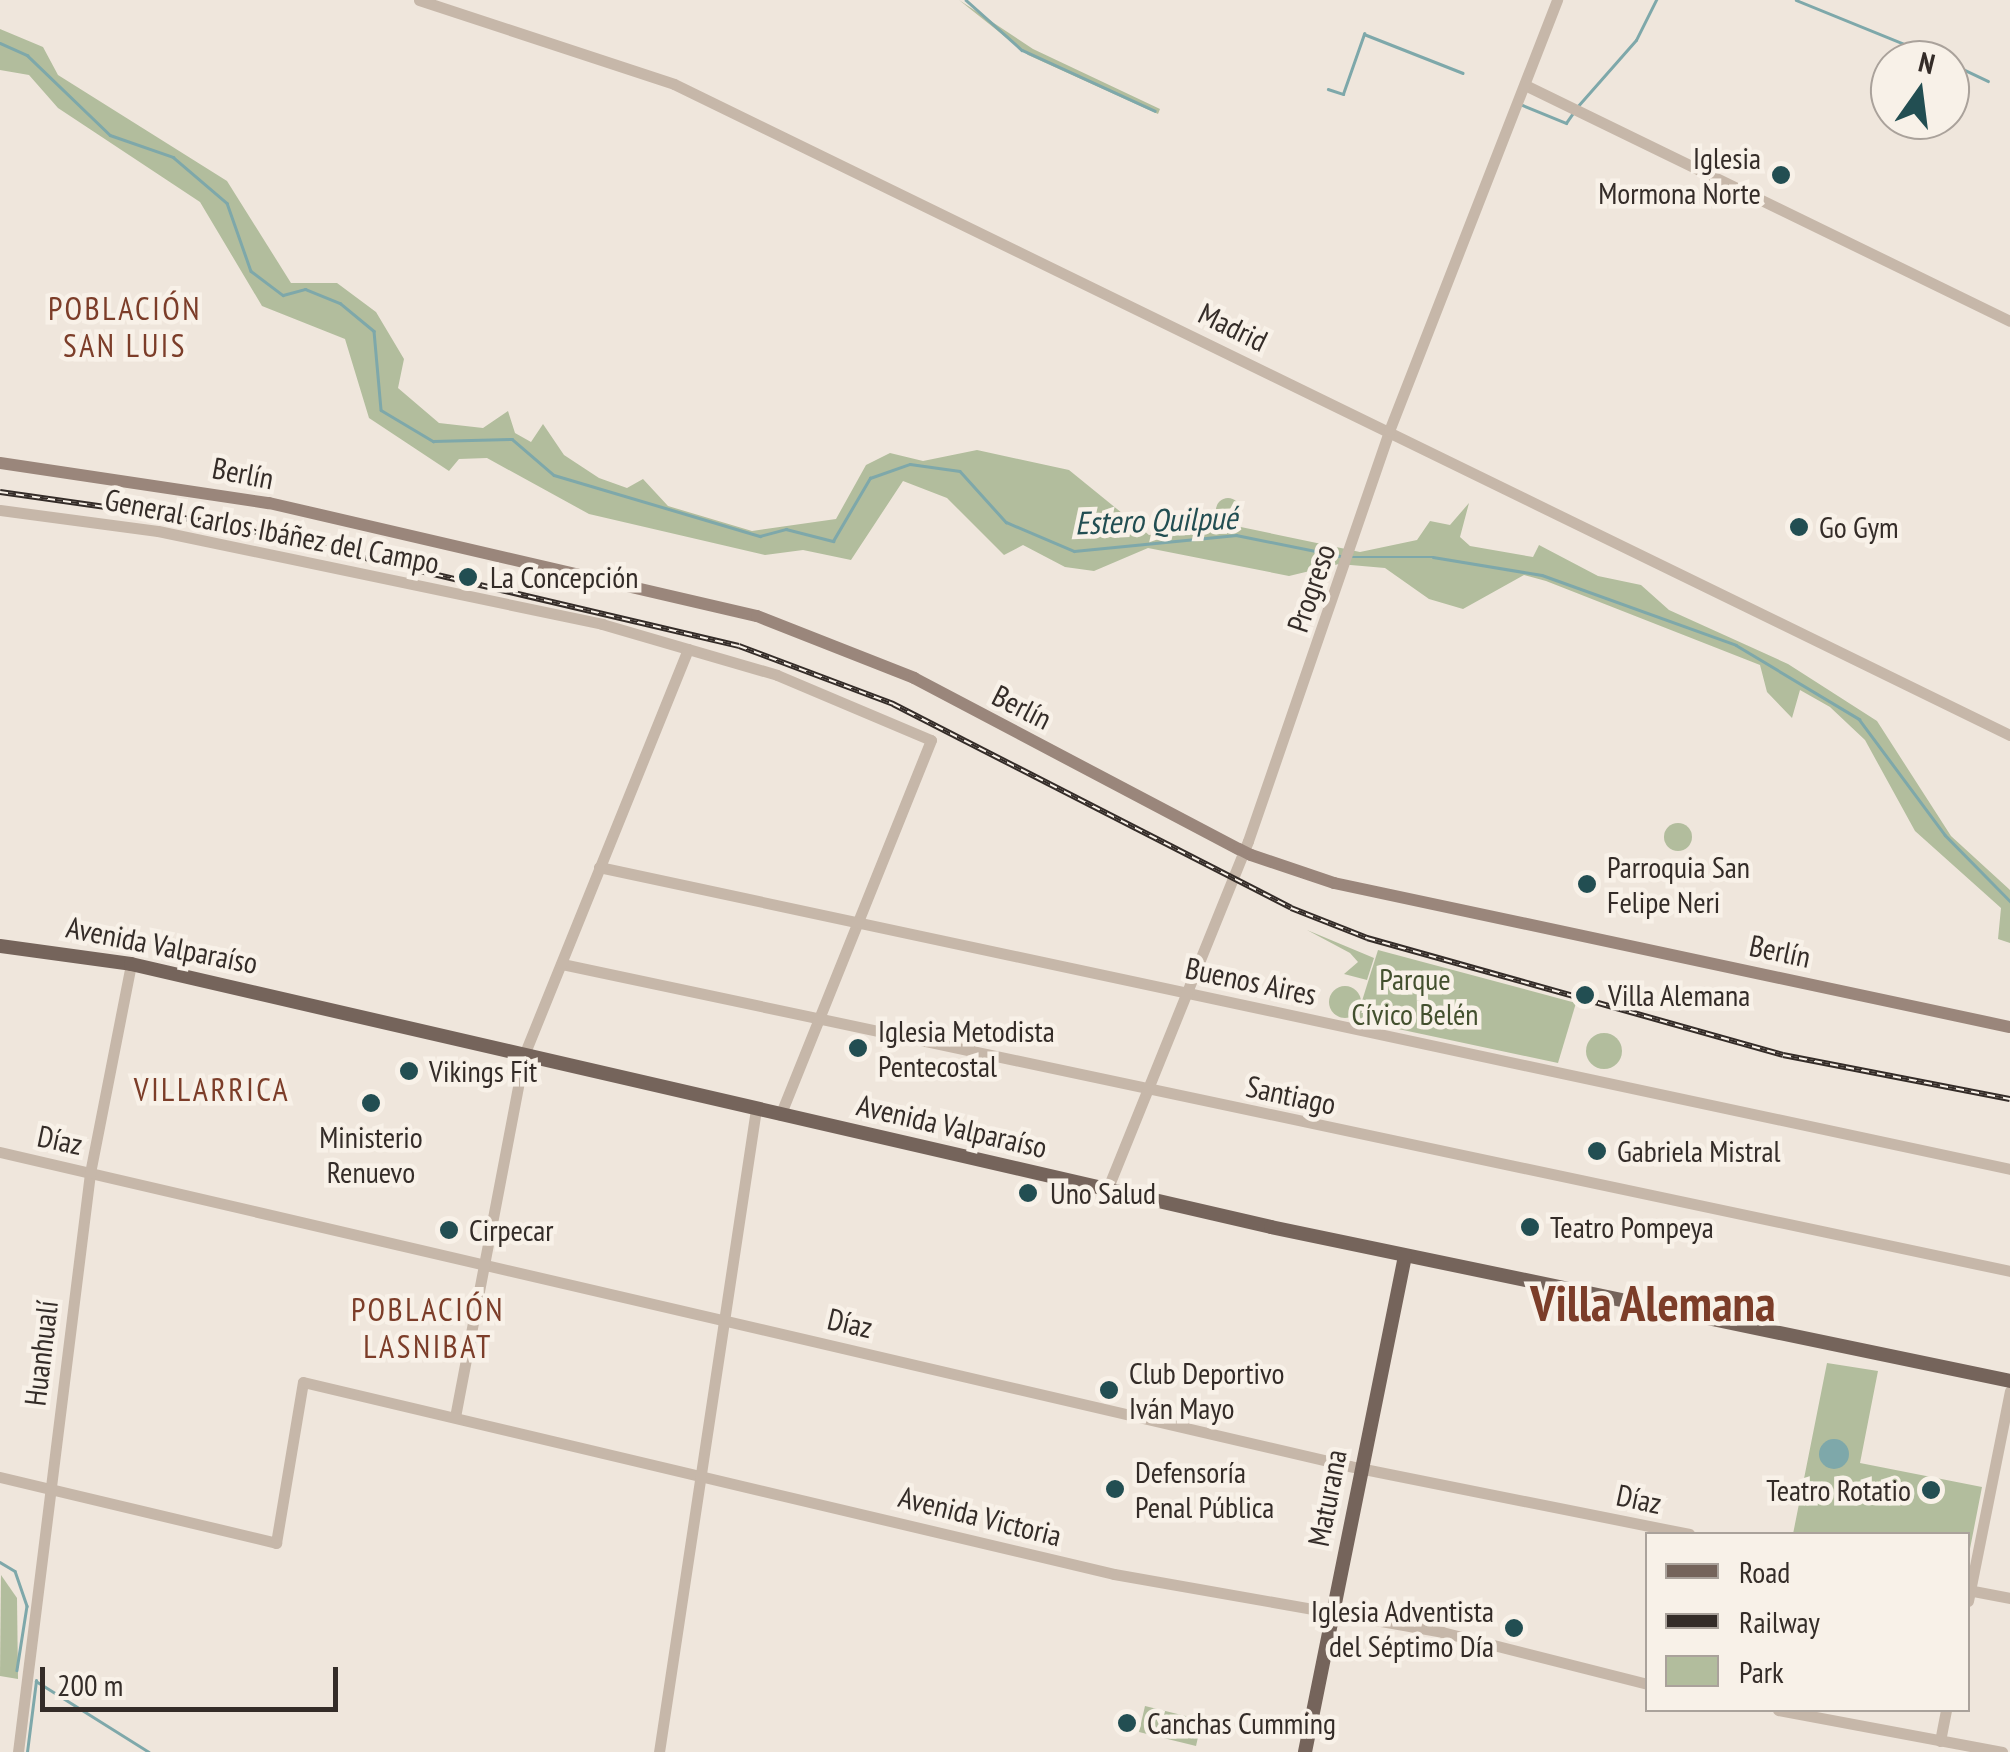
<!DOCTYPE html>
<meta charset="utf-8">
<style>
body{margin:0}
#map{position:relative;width:2010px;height:1752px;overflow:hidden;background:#efe6dc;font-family:"PT Sans Narrow",sans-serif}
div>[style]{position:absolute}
.green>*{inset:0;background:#b2bd9d}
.round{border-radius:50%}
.water>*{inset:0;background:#7ea8aa}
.stream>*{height:2.5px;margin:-1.25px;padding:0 1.25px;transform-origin:1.25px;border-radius:1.25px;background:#7ea8aa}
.tertiary>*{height:11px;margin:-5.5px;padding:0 5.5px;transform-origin:5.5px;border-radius:5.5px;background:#c6b7a9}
.secondary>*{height:12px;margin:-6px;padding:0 6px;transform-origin:6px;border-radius:6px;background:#9a867b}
.primary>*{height:14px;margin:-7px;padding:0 7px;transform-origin:7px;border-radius:7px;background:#75645b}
.rail>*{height:6px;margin-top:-3px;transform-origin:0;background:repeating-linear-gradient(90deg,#f8f1e8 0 8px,#342c28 0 16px);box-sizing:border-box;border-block:2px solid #342c28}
.secondary-bridge>*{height:12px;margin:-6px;padding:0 6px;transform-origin:6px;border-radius:6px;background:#9a867b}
.dots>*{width:28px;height:28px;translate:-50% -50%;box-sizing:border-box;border:5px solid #f8f1e8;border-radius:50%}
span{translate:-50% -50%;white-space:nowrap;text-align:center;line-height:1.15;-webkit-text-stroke:9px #f8f1e8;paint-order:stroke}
.poi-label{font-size:30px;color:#342c28}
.right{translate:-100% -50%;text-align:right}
.left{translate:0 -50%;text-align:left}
.street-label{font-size:30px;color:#342c28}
.park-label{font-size:30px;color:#43502e}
.neighbourhood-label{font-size:32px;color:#7c3d29;letter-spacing:2.5px}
.water-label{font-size:32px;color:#224e52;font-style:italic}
.town-label{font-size:50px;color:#7c3d29;font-weight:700}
.legend{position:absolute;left:1645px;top:1532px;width:325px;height:180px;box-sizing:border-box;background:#f8f1e8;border:2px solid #aaa29b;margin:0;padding:12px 18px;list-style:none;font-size:30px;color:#342c28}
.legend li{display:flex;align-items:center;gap:20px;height:50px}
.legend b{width:50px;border:2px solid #aaa29b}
.north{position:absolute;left:1870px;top:40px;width:100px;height:100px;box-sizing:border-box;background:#f8f1e8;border:2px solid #aaa29b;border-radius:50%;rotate:14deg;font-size:28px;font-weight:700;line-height:40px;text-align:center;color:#342c28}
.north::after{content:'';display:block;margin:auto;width:35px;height:45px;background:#224e52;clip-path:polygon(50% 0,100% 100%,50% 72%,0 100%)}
.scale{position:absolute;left:40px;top:1667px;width:298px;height:45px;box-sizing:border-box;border:5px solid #342c28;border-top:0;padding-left:12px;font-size:30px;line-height:35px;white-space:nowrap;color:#342c28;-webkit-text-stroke:8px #f8f1e8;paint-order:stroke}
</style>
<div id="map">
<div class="green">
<i style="clip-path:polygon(959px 0,1033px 49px,1160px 109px,1158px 114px,1028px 55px)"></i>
<i style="clip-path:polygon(0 29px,43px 47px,58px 75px,227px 181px,291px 283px,337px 283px,376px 312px,404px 359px,398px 388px,439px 423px,483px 428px,508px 411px,515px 433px,531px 442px,543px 424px,564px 455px,599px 478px,627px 488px,643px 479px,668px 506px,752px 531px,836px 519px,866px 465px,890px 453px,923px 461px,977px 450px,1069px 470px,1149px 535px,1236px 526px,1360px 552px,1417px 540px,1430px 521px,1450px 525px,1469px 503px,1460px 537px,1470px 546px,1533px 557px,1539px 545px,1598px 576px,1641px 585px,1669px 610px,1788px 664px,1877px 721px,1951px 836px,2010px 890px,2010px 943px,1998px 939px,2001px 908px,1915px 831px,1865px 740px,1830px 707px,1800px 690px,1792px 718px,1767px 692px,1760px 665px,1546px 581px,1524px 575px,1463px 609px,1429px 599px,1385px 568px,1339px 564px,1289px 576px,1148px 548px,1094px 571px,1065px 567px,1023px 545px,1004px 555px,947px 498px,903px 481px,851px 560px,803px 550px,765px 555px,589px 514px,487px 458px,459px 459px,449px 471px,369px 418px,345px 339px,262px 306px,200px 202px,58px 108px,29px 75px,0 70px)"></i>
<i class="round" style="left:1216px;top:498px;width:24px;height:24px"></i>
<i class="round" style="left:1664px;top:823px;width:28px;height:28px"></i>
<i style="clip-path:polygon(1307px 930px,1374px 958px,1367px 980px,1344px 974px,1358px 962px,1350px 953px)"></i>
<i style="clip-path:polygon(1378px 950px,1576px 1003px,1558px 1063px,1356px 1020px)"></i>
<i class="round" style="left:1329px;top:986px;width:32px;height:32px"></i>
<i class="round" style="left:1586px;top:1033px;width:36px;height:36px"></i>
<i style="clip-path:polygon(1827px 1363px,1878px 1371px,1860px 1463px,1982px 1487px,1968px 1559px,1968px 1534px,1793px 1534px)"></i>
<i style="clip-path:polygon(1px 1575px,17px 1598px,18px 1679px,0 1676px)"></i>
<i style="clip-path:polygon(1145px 1706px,1202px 1720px,1196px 1746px,1139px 1732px)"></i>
</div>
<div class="water">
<i class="round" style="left:1819px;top:1439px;width:30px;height:30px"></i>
</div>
<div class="stream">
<i style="left:966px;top:0;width:75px;rotate:41.8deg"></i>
<i style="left:1022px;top:50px;width:146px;rotate:24.6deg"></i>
<i style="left:1796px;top:0;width:160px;rotate:22.1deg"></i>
<i style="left:0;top:43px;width:30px;rotate:24deg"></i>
<i style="left:27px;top:55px;width:115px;rotate:43.9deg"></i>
<i style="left:110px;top:135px;width:67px;rotate:19.2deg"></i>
<i style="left:173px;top:157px;width:71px;rotate:40.4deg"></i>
<i style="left:227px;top:203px;width:72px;rotate:70.6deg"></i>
<i style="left:251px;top:271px;width:40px;rotate:37deg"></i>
<i style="left:283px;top:295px;width:23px;rotate:-15deg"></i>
<i style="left:305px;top:289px;width:38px;rotate:22deg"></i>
<i style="left:340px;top:303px;width:44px;rotate:39.5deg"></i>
<i style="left:374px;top:331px;width:79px;rotate:84.9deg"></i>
<i style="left:381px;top:410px;width:61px;rotate:30.8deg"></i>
<i style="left:433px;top:441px;width:79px;rotate:-1.5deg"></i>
<i style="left:512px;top:439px;width:55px;rotate:40.6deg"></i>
<i style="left:554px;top:475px;width:215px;rotate:16.5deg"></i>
<i style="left:760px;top:536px;width:27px;rotate:-15deg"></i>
<i style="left:786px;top:529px;width:49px;rotate:14.3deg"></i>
<i style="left:833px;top:541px;width:73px;rotate:-59.6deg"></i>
<i style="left:870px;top:478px;width:42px;rotate:-19.3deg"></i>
<i style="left:910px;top:464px;width:50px;rotate:8deg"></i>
<i style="left:960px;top:471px;width:69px;rotate:48deg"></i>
<i style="left:1006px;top:522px;width:74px;rotate:23.1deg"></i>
<i style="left:1074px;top:551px;width:163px;rotate:-5.6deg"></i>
<i style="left:1236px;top:535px;width:106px;rotate:11.4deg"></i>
<i style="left:1950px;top:63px;width:42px;rotate:25.3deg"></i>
<i style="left:1328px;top:89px;width:16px;rotate:18deg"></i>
<i style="left:1343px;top:94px;width:64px;rotate:-70.7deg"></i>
<i style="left:1364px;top:34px;width:106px;rotate:21.5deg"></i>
<i style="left:1520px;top:104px;width:50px;rotate:22.4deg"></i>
<i style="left:1566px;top:123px;width:12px;rotate:-55deg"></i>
<i style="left:1577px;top:107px;width:89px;rotate:-48.6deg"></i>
<i style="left:1636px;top:40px;width:45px;rotate:-63.4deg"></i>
<i style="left:1353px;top:557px;width:80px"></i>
<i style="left:1433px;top:557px;width:110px;rotate:9.4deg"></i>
<i style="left:1542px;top:575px;width:206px;rotate:19.8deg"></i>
<i style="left:1736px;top:645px;width:144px;rotate:31deg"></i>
<i style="left:1859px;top:719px;width:144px;rotate:53.4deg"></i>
<i style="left:1945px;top:835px;width:93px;rotate:45.4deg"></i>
<i style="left:0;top:1562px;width:17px;rotate:31deg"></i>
<i style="left:15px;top:1571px;width:37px;rotate:71deg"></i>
<i style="left:27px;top:1606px;width:65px;rotate:98.9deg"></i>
<i style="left:27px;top:1752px;width:72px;rotate:-82.8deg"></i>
<i style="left:36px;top:1681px;width:133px;rotate:32.1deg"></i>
</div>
<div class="tertiary">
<i style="left:419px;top:0;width:268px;rotate:18.2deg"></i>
<i style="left:674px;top:84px;width:1486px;rotate:25.98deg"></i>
<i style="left:1525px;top:85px;width:539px;rotate:25.95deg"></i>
<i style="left:0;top:510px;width:159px;rotate:7.6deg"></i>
<i style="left:158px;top:531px;width:454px;rotate:11.8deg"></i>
<i style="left:602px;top:624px;width:182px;rotate:16.2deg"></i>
<i style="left:777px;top:675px;width:167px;rotate:22.9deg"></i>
<i style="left:931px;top:740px;width:404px;rotate:111.9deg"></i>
<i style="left:599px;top:867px;width:1443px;rotate:12.08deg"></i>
<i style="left:562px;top:964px;width:1480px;rotate:11.97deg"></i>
<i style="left:0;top:1152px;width:1385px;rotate:13.1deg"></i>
<i style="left:1349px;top:1466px;width:347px;rotate:11.3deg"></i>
<i style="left:1107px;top:1190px;width:376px;rotate:-68deg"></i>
<i style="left:1248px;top:841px;width:434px;rotate:-71deg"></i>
<i style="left:1389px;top:431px;width:463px;rotate:-68.7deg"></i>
<i style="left:455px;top:1417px;width:369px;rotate:-79.2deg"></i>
<i style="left:524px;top:1055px;width:438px;rotate:-68deg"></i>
<i style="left:0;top:1477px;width:284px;rotate:13.4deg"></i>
<i style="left:276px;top:1543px;width:163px;rotate:-80.5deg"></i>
<i style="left:303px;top:1382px;width:833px;rotate:13.32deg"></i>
<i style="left:1114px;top:1574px;width:333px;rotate:10deg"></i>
<i style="left:1442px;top:1632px;width:212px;rotate:14.2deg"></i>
<i style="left:1968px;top:1590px;width:43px;rotate:10.8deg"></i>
<i style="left:1968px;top:1601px;width:214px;rotate:-78.7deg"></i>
<i style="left:1778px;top:1710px;width:228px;rotate:10.6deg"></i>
<i style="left:1940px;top:1741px;width:32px;rotate:-79deg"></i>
<i style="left:18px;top:1752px;width:583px;rotate:-82.91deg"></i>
<i style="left:90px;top:1173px;width:213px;rotate:-78.9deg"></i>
<i style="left:659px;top:1752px;width:650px;rotate:-81.42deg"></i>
</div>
<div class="secondary">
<i style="left:0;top:463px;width:272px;rotate:8.5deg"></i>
<i style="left:269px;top:503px;width:501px;rotate:13.04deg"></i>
<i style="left:757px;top:616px;width:169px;rotate:21.5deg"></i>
<i style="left:914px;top:678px;width:367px;rotate:27.8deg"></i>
<i style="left:1251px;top:855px;width:88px;rotate:18.6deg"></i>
<i style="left:1334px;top:883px;width:691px;rotate:12.03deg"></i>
</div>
<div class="primary">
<i style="left:0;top:946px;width:132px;rotate:7.8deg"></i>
<i style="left:131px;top:964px;width:1170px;rotate:12.99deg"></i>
<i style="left:1271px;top:1227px;width:755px;rotate:11.77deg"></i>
<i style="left:1305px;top:1752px;width:506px;rotate:-78.6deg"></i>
</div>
<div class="rail">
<i style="left:0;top:492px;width:219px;rotate:8.1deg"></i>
<i style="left:217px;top:523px;width:536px;rotate:13.26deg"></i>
<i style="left:739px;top:646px;width:165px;rotate:20.6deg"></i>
<i style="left:893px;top:704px;width:447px;rotate:27.1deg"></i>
<i style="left:1291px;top:908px;width:82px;rotate:21.5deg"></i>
<i style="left:1367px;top:938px;width:432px;rotate:15.7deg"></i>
<i style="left:1783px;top:1055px;width:231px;rotate:11deg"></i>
</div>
<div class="secondary-bridge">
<i style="left:1239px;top:849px;width:13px;rotate:27deg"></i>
</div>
<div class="dots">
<i style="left:1781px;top:175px;background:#224e52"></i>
<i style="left:1799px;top:527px;background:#224e52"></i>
<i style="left:468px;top:577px;background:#224e52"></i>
<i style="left:1587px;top:884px;background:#224e52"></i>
<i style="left:1585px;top:995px;background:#224e52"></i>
<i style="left:858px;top:1048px;background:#224e52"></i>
<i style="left:409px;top:1071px;background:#224e52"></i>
<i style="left:371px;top:1103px;background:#224e52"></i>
<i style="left:1597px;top:1151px;background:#224e52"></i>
<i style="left:1028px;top:1193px;background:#224e52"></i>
<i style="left:1530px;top:1227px;background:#224e52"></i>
<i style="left:449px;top:1230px;background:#224e52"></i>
<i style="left:1109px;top:1390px;background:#224e52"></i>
<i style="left:1115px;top:1489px;background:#224e52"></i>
<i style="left:1931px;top:1490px;background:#224e52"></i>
<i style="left:1514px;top:1628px;background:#224e52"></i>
<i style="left:1127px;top:1723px;background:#224e52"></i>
</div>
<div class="poi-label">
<span class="right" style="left:1761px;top:175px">Iglesia<br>Mormona Norte</span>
<span class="left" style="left:1819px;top:527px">Go Gym</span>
<span class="left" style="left:490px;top:577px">La Concepción</span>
<span class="left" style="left:1607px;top:884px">Parroquia San<br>Felipe Neri</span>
<span class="left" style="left:1608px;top:995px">Villa Alemana</span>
<span class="left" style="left:878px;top:1048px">Iglesia Metodista<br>Pentecostal</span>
<span class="left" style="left:429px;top:1071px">Vikings Fit</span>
<span style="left:371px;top:1154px">Ministerio<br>Renuevo</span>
<span class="left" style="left:1617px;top:1151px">Gabriela Mistral</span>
<span class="left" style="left:1050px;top:1193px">Uno Salud</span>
<span class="left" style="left:1550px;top:1227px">Teatro Pompeya</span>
<span class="left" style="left:469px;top:1230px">Cirpecar</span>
<span class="left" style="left:1129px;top:1390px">Club Deportivo<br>Iván Mayo</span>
<span class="left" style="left:1135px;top:1489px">Defensoría<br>Penal Pública</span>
<span class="right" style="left:1911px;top:1490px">Teatro Rotatio</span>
<span class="right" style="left:1494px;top:1628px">Iglesia Adventista<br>del Séptimo Día</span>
<span class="left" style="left:1147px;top:1723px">Canchas Cumming</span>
</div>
<div class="street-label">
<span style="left:1233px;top:327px;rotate:26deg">Madrid</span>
<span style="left:243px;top:473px;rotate:11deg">Berlín</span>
<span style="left:272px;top:531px;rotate:11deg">General Carlos Ibáñez del Campo</span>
<span style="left:1311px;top:588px;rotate:-71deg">Progreso</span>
<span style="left:1022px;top:707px;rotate:27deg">Berlín</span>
<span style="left:162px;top:945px;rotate:11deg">Avenida Valparaíso</span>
<span style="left:1780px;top:951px;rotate:12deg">Berlín</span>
<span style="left:1251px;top:981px;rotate:12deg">Buenos Aires</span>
<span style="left:1291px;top:1095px;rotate:12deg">Santiago</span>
<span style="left:952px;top:1126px;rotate:13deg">Avenida Valparaíso</span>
<span style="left:60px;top:1140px;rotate:12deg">Díaz</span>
<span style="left:850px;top:1323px;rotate:13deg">Díaz</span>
<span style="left:41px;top:1353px;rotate:-83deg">Huanhualí</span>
<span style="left:1327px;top:1498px;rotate:-79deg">Maturana</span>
<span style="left:1639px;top:1499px;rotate:12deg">Díaz</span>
<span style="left:980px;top:1516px;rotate:14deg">Avenida Victoria</span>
</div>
<div class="park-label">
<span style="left:1415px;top:996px">Parque<br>Cívico Belén</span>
</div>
<div class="neighbourhood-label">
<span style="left:125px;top:327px">POBLACIÓN<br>SAN LUIS</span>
<span style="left:212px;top:1089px">VILLARRICA</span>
<span style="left:428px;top:1328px">POBLACIÓN<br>LASNIBAT</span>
</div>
<div class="water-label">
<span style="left:1156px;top:520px;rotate:-2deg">Estero Quilpué</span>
</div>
<div class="town-label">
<span style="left:1653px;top:1303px">Villa Alemana</span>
</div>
<ul class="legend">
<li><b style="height:12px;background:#75645b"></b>Road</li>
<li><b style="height:12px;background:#342c28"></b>Railway</li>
<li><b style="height:28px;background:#b2bd9d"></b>Park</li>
</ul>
<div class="north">N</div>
<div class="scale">200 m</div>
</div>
